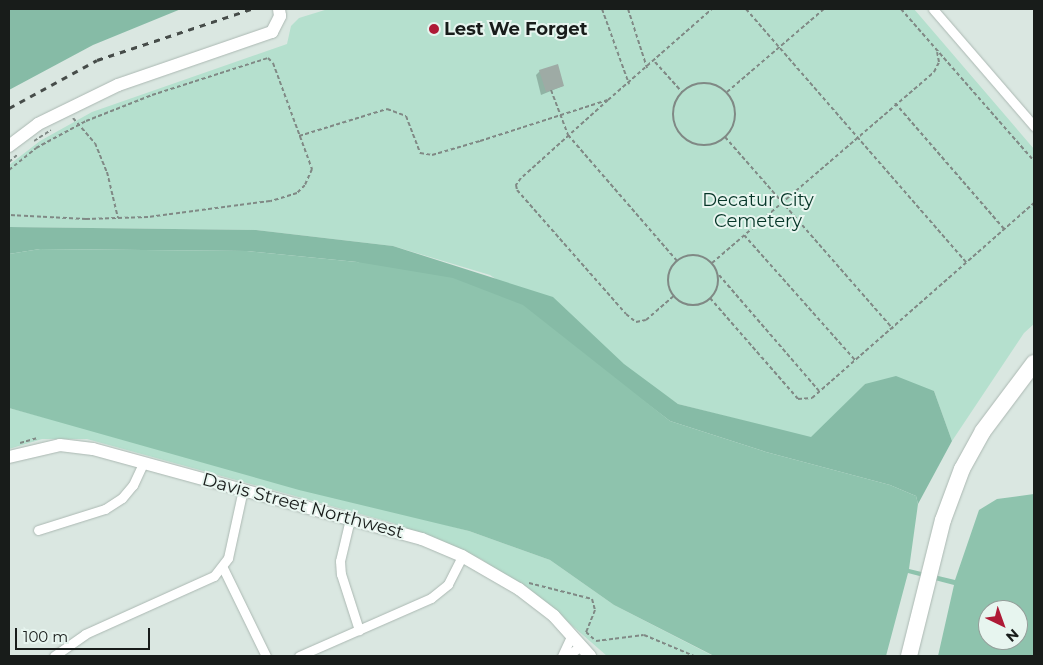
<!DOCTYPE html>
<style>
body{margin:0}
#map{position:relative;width:1043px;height:665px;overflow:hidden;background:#dae7e1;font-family:Montserrat,sans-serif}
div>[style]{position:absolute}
.green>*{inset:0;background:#b5e0ce}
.forest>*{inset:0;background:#86bba6}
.water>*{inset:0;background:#8ec3ad}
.shadow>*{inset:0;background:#0003}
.building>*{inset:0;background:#9eaba5}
.path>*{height:2px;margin-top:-1px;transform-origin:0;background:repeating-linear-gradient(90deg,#808985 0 4px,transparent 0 6.5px)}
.path>.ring{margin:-1px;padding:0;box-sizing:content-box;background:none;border:2px solid #808985;border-radius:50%}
.roads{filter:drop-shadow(0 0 1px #abb8b2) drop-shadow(0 0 1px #abb8b2)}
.street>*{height:9px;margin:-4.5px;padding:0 4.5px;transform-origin:4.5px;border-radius:4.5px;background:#fff}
.secondary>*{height:12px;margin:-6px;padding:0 6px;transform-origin:6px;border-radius:6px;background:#fff}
.highway>*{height:16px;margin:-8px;padding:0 8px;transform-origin:8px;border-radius:8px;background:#fff}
.rail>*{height:2.5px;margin-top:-1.25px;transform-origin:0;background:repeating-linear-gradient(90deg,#464c49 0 6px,transparent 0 12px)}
.dots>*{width:14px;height:14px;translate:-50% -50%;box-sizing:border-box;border:2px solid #e7f5ef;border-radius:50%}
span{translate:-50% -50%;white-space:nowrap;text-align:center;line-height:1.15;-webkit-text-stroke:4px #e7f5ef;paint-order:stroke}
.poi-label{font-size:18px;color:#181c1a;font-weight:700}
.left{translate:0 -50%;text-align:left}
.park-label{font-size:18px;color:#053527}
.street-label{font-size:18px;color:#181c1a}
.frame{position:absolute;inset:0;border:10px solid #181c1a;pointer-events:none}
.north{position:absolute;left:978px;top:600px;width:50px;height:50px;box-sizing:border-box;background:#e7f5ef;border:1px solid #949e9a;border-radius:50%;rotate:138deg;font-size:14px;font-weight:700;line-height:20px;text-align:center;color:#181c1a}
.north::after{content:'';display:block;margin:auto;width:18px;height:22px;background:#ae1a36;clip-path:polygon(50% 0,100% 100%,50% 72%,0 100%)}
.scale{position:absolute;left:15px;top:628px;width:135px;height:22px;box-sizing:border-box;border:2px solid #181c1a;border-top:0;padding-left:6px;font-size:15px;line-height:18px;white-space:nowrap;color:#181c1a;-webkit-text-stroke:4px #e7f5ef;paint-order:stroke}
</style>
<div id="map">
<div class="green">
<i style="clip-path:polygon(328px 9px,914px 9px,1034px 149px,1034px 324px,1024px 333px,952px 441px,934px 391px,865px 384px,811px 438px,678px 404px,490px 275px,393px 246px,256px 230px,9px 227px,9px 165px,40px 141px,92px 112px,287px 44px,291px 26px,299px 18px)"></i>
<i style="clip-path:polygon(9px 408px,469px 531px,550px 560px,614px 605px,713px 656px,607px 656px,552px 608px,481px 559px,393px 523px,87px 439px,42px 439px,9px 449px)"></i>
</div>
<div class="forest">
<i style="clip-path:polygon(9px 9px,181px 9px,93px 45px,9px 90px)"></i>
<i style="clip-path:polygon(9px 227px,256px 230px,393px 246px,553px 297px,624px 364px,678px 404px,811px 437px,865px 384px,896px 376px,934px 391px,952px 441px,918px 504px,916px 496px,890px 485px,766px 452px,670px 421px,600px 368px,357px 262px,247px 251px,40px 249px,9px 254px)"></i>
</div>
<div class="water">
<i style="clip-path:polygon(evenodd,40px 249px,247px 251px,357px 262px,453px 278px,523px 305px,670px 421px,766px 452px,890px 485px,916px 496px,918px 504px,909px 569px,955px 580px,979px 510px,997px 499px,1034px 494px,1034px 656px,938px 656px,954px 585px,908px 573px,886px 656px,714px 656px,614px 605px,550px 560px,469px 531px,299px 490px,9px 408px,9px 254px,40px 249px,988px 610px,1018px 610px,1018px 640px,988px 640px,988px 610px)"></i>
</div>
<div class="shadow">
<i style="clip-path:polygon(540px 71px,563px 86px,541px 95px,536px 75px)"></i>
</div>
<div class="building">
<i style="clip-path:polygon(558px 64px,564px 86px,546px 92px,539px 70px)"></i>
</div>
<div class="path">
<i style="left:602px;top:9px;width:80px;rotate:70.2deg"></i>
<i style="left:628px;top:9px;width:62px;rotate:72.1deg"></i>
<i style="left:746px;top:9px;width:337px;rotate:49deg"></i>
<i style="left:901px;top:9px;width:202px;rotate:48.8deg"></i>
<i style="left:655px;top:62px;width:40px;rotate:48deg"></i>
<i class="ring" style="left:673px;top:83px;width:60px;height:60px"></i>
<i style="left:551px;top:90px;width:48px;rotate:69.3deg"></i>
<i style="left:568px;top:135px;width:167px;rotate:49.1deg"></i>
<i style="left:727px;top:92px;width:128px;rotate:-40.6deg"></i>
<i style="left:608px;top:100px;width:117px;rotate:138.1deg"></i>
<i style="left:521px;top:178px;width:9px;rotate:126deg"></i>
<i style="left:516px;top:185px;width:5px;rotate:79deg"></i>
<i style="left:517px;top:190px;width:165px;rotate:48.7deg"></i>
<i style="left:626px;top:314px;width:13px;rotate:39deg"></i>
<i style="left:636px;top:322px;width:10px;rotate:-11deg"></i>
<i style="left:646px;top:320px;width:37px;rotate:-41deg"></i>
<i style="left:895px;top:103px;width:168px;rotate:49.1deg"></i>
<i style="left:73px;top:118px;width:33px;rotate:49deg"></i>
<i style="left:95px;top:143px;width:31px;rotate:68deg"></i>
<i style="left:107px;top:172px;width:47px;rotate:76.6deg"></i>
<i style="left:299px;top:136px;width:92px;rotate:-17.1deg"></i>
<i style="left:387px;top:109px;width:20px;rotate:20deg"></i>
<i style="left:406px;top:116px;width:40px;rotate:69deg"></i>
<i style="left:420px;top:153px;width:12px;rotate:9deg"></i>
<i style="left:432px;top:155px;width:50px;rotate:-16.3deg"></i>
<i style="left:480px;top:141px;width:134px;rotate:-17.8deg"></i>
<i style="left:608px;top:100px;width:138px;rotate:-41.2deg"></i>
<i style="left:725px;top:137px;width:255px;rotate:48.8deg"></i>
<i style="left:34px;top:141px;width:20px;rotate:-33deg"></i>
<i style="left:9px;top:162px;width:11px;rotate:-41deg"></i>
<i style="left:9px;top:170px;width:35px;rotate:-39deg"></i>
<i style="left:36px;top:148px;width:57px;rotate:-28.4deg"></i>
<i style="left:86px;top:121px;width:71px;rotate:-21.5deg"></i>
<i style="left:152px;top:95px;width:122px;rotate:-17.7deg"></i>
<i style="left:268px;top:58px;width:7px;rotate:45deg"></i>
<i style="left:273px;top:63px;width:113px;rotate:69.8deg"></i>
<i style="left:312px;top:169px;width:17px;rotate:114deg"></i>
<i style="left:305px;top:185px;width:11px;rotate:135deg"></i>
<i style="left:297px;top:193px;width:28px;rotate:163deg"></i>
<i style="left:270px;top:201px;width:123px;rotate:172.5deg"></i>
<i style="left:148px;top:217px;width:62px;rotate:178.2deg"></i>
<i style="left:86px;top:219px;width:77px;rotate:-177deg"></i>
<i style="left:744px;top:235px;width:169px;rotate:48.4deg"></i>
<i class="ring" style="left:668px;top:255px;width:48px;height:48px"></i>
<i style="left:712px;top:263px;width:293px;rotate:-40.7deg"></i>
<i style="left:934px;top:72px;width:11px;rotate:-63deg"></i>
<i style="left:939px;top:62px;width:10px;rotate:-101deg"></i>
<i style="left:719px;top:275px;width:153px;rotate:49.2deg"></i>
<i style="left:710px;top:298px;width:134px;rotate:48.9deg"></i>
<i style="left:798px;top:399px;width:14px;rotate:-4deg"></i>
<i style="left:812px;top:398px;width:295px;rotate:-41.3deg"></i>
<i style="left:20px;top:443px;width:19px;rotate:-16deg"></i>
<i style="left:529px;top:583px;width:65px;rotate:14.3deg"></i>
<i style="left:592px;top:599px;width:11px;rotate:75deg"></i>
<i style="left:595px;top:610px;width:24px;rotate:112deg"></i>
<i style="left:586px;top:632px;width:13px;rotate:42deg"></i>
<i style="left:596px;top:641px;width:48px;rotate:-7.1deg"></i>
<i style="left:644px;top:635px;width:54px;rotate:22.8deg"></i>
</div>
<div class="roads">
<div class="street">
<i style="left:933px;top:9px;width:155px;rotate:49.2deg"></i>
<i style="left:350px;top:519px;width:43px;rotate:103.4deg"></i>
<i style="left:340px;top:561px;width:13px;rotate:86deg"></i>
<i style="left:341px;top:574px;width:59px;rotate:72.2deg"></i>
<i style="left:38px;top:530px;width:70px;rotate:-17.4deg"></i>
<i style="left:105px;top:509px;width:20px;rotate:-33deg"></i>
<i style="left:122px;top:498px;width:17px;rotate:-50deg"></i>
<i style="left:133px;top:485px;width:23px;rotate:-65deg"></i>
<i style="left:223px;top:568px;width:98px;rotate:64deg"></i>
<i style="left:54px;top:656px;width:38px;rotate:-35deg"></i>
<i style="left:85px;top:634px;width:141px;rotate:-24.2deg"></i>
<i style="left:214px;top:576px;width:23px;rotate:-52deg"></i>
<i style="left:228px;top:558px;width:71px;rotate:-77.7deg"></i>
<i style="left:299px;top:656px;width:144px;rotate:-23.7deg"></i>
<i style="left:431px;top:598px;width:22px;rotate:-39deg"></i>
<i style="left:448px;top:584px;width:31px;rotate:-63deg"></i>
<i style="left:562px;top:656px;width:21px;rotate:-65deg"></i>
<i style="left:567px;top:656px;width:17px;rotate:-36deg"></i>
</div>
<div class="secondary">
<i style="left:9px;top:146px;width:36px;rotate:-37deg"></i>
<i style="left:38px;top:124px;width:89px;rotate:-26deg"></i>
<i style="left:118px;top:85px;width:163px;rotate:-19deg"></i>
<i style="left:272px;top:32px;width:18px;rotate:-63deg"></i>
<i style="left:280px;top:16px;width:7px;rotate:-98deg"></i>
<i style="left:9px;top:457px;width:52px;rotate:-13.2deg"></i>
<i style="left:60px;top:445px;width:33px;rotate:7deg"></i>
<i style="left:93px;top:449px;width:341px;rotate:15.3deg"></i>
<i style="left:422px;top:539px;width:43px;rotate:23deg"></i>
<i style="left:462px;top:556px;width:66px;rotate:30.1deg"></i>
<i style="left:519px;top:589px;width:44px;rotate:37.6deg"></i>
<i style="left:554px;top:616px;width:54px;rotate:48deg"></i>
</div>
<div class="highway">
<i style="left:909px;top:656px;width:140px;rotate:-76deg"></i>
<i style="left:943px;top:520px;width:54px;rotate:-69.6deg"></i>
<i style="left:962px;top:469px;width:43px;rotate:-61.1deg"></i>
<i style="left:983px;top:431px;width:85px;rotate:-53.1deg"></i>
</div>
</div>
<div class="rail">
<i style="left:9px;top:108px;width:100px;rotate:-28.6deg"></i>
<i style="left:97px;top:60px;width:162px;rotate:-18.3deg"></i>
</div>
<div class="dots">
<i style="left:434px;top:29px;background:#ae1a36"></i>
</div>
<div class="poi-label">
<span class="left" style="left:444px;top:29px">Lest We Forget</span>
</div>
<div class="park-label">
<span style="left:758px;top:211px">Decatur City<br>Cemetery</span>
</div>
<div class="street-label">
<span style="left:303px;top:506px;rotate:15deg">Davis Street Northwest</span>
</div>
<div class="frame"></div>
<div class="north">N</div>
<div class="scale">100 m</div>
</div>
